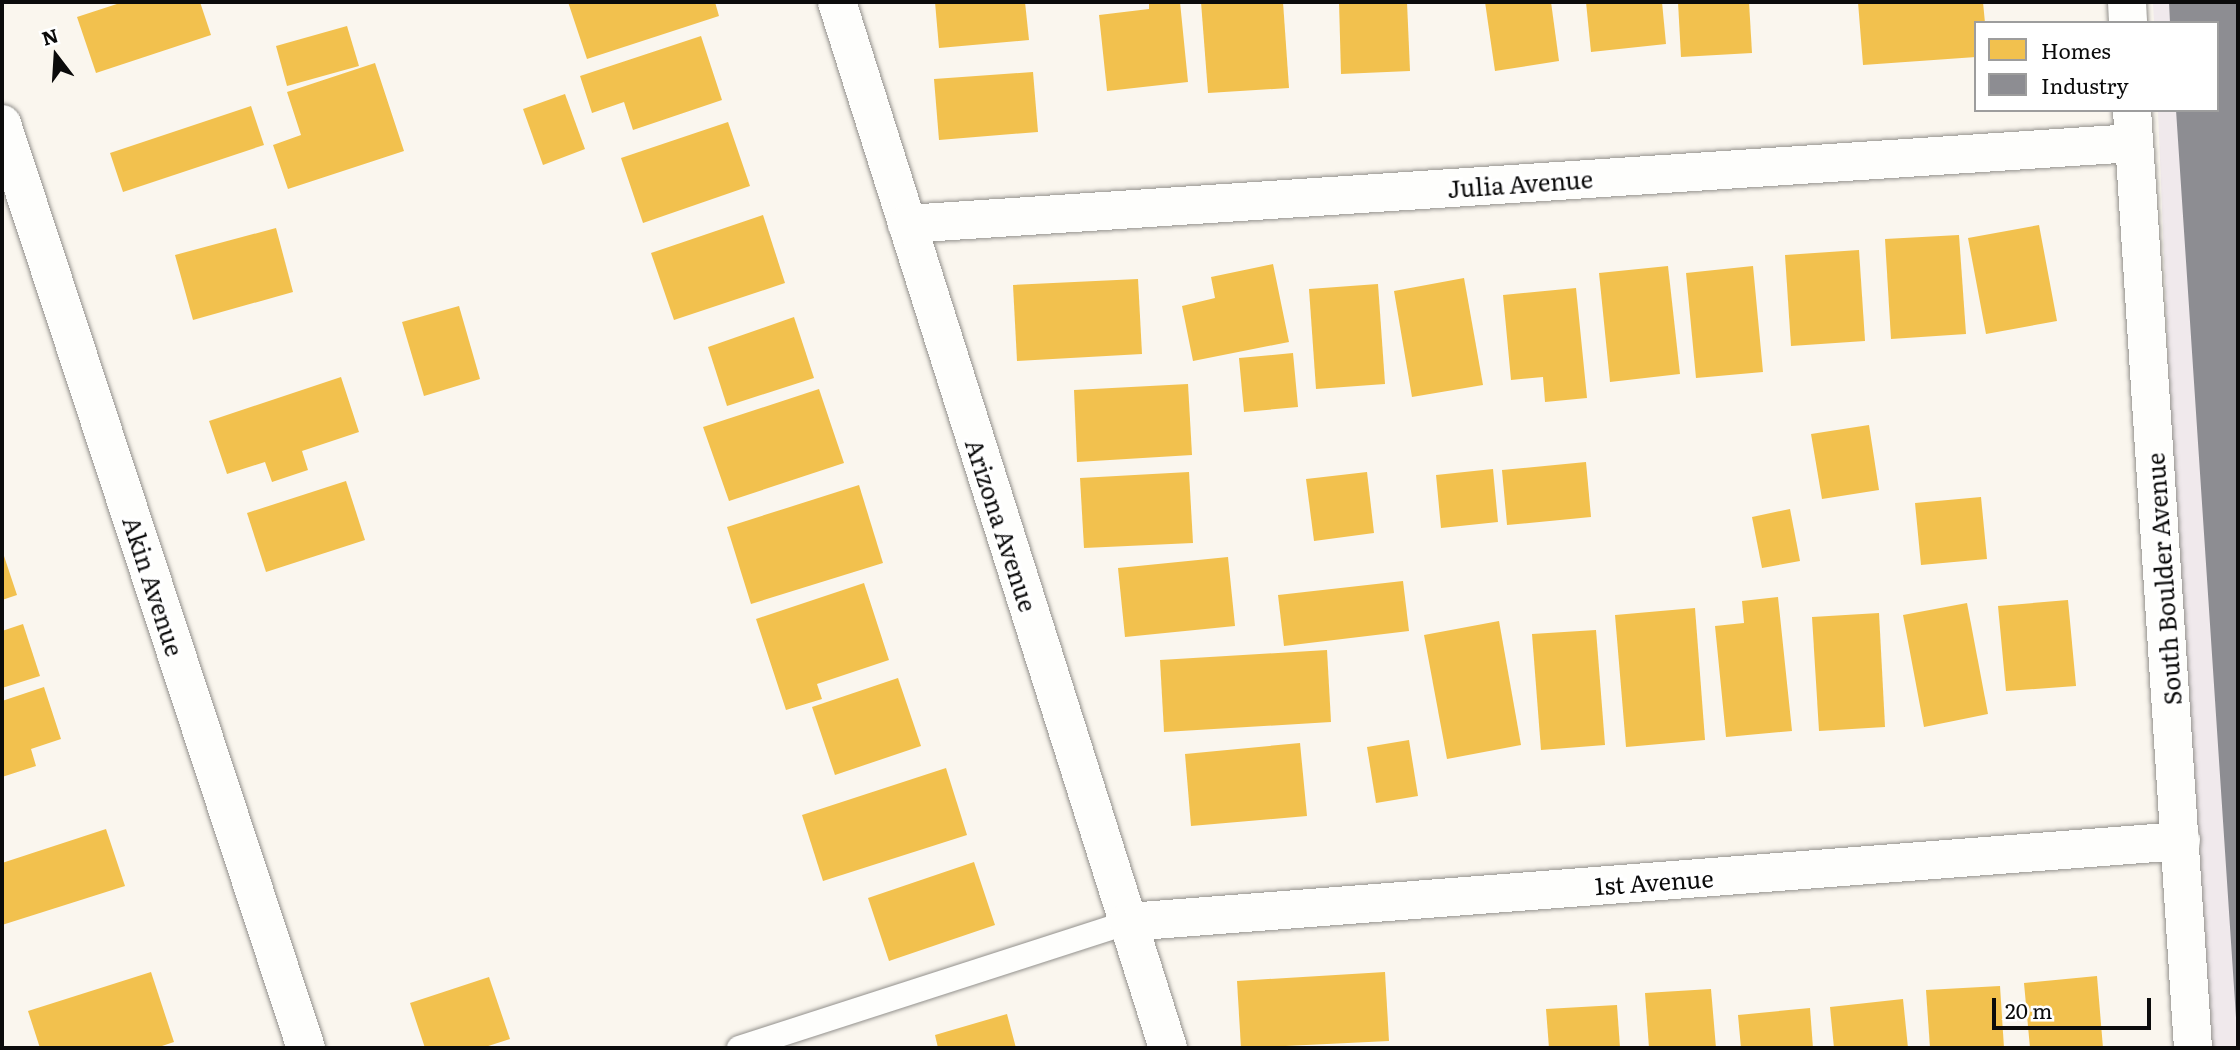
<!DOCTYPE html>
<style>
body{margin:0}
#map{position:relative;width:2240px;height:1050px;overflow:hidden;background:#faf6ee;font-family:Literata,serif}
div>[style]{position:absolute}
.industrial>*{inset:0;background:#f0e9ec}
.homes>*{inset:0;background:#f2c14e}
.industry>*{inset:0;background:#8d8d92}
.roads{filter:drop-shadow(0 0 2px #93918d) drop-shadow(0 0 2px #93918d)}
.service>*{height:24px;margin:-12px;padding:0 12px;transform-origin:12px;border-radius:12px;background:#fefefc}
.minor>*{height:38px;margin:-19px;padding:0 19px;transform-origin:19px;border-radius:19px;background:#fefefc}
.tertiary>*{height:38px;margin:-19px;padding:0 19px;transform-origin:19px;border-radius:19px;background:#fefefc}
span{translate:-50% -50%;white-space:nowrap;text-align:center;line-height:1.15;-webkit-text-stroke:7px #fff;paint-order:stroke}
.street-label{font-size:24px;color:#0b0b0b}
.frame{position:absolute;inset:0;border:4px solid #0b0b0b;pointer-events:none}
.legend{position:absolute;left:1974px;top:21px;width:245px;height:91px;box-sizing:border-box;background:#fff;border:2px solid #9d9d9d;margin:0;padding:9px 12px;list-style:none;font-size:21px;color:#0b0b0b}
.legend li{display:flex;align-items:center;gap:14px;height:35px}
.legend b{width:35px;border:2px solid #9d9d9d}
.north{position:absolute;left:21px;top:21px;width:70px;height:70px;-webkit-text-stroke:5px #fff;paint-order:stroke;rotate:343deg;font-size:19px;font-weight:700;line-height:28px;text-align:center;color:#0b0b0b}
.north::after{content:'';display:block;margin:auto;width:24px;height:32px;background:#0b0b0b;clip-path:polygon(50% 0,100% 100%,50% 72%,0 100%)}
.scale{position:absolute;left:1992px;top:998px;width:159px;height:32px;box-sizing:border-box;border:4px solid #0b0b0b;border-top:0;padding-left:9px;font-size:21px;line-height:24px;white-space:nowrap;color:#0b0b0b;-webkit-text-stroke:5px #fff;paint-order:stroke}
</style>
<div id="map">
<div class="industrial">
<i style="clip-path:polygon(2153px 2px,2238px 2px,2238px 1048px,2196px 1048px,2158px 110px,2217px 110px,2217px 23px,2154px 23px)"></i>
</div>
<div class="homes">
<i style="clip-path:polygon(123px 2px,200px 2px,211px 35px,96px 73px,77px 17px)"></i>
<i style="clip-path:polygon(568px 2px,715px 2px,719px 16px,587px 59px)"></i>
<i style="clip-path:polygon(935px 2px,1025px 2px,1029px 40px,939px 48px)"></i>
<i style="clip-path:polygon(1149px 2px,1180px 2px,1188px 82px,1107px 91px,1099px 15px,1149px 9px)"></i>
<i style="clip-path:polygon(1201px 2px,1283px 2px,1289px 88px,1208px 93px)"></i>
<i style="clip-path:polygon(1339px 2px,1407px 2px,1410px 71px,1341px 74px)"></i>
<i style="clip-path:polygon(1485px 2px,1551px 2px,1559px 61px,1495px 71px)"></i>
<i style="clip-path:polygon(1586px 2px,1662px 2px,1666px 44px,1591px 52px)"></i>
<i style="clip-path:polygon(1678px 2px,1749px 2px,1752px 53px,1681px 57px)"></i>
<i style="clip-path:polygon(1858px 2px,1983px 2px,1985px 23px,1976px 23px,1976px 57px,1863px 65px)"></i>
<i style="clip-path:polygon(347px 26px,359px 66px,287px 86px,276px 46px)"></i>
<i style="clip-path:polygon(701px 36px,722px 100px,633px 130px,624px 102px,592px 113px,580px 76px)"></i>
<i style="clip-path:polygon(375px 63px,404px 151px,288px 189px,273px 145px,301px 135px,287px 92px)"></i>
<i style="clip-path:polygon(1033px 72px,1038px 132px,939px 140px,934px 79px)"></i>
<i style="clip-path:polygon(565px 94px,585px 149px,543px 165px,523px 109px)"></i>
<i style="clip-path:polygon(251px 106px,264px 145px,123px 192px,110px 153px)"></i>
<i style="clip-path:polygon(728px 122px,750px 186px,643px 223px,621px 158px)"></i>
<i style="clip-path:polygon(763px 215px,785px 283px,674px 320px,651px 253px)"></i>
<i style="clip-path:polygon(2039px 225px,2057px 321px,1986px 334px,1968px 238px)"></i>
<i style="clip-path:polygon(276px 228px,293px 292px,193px 320px,175px 255px)"></i>
<i style="clip-path:polygon(1959px 235px,1966px 334px,1891px 339px,1885px 239px)"></i>
<i style="clip-path:polygon(1859px 250px,1865px 341px,1791px 346px,1785px 255px)"></i>
<i style="clip-path:polygon(1273px 264px,1289px 342px,1193px 361px,1182px 306px,1215px 298px,1211px 277px)"></i>
<i style="clip-path:polygon(1668px 266px,1680px 374px,1610px 382px,1599px 273px)"></i>
<i style="clip-path:polygon(1753px 266px,1763px 372px,1696px 378px,1686px 273px)"></i>
<i style="clip-path:polygon(1464px 278px,1483px 385px,1412px 397px,1394px 291px)"></i>
<i style="clip-path:polygon(1138px 279px,1142px 354px,1017px 361px,1013px 285px)"></i>
<i style="clip-path:polygon(1378px 284px,1385px 384px,1316px 389px,1309px 289px)"></i>
<i style="clip-path:polygon(1576px 288px,1587px 398px,1545px 402px,1543px 377px,1511px 380px,1503px 295px)"></i>
<i style="clip-path:polygon(459px 306px,480px 379px,424px 396px,402px 322px)"></i>
<i style="clip-path:polygon(794px 317px,814px 378px,727px 406px,708px 347px)"></i>
<i style="clip-path:polygon(1293px 353px,1298px 407px,1244px 412px,1239px 358px)"></i>
<i style="clip-path:polygon(341px 377px,359px 432px,302px 451px,308px 470px,272px 482px,265px 462px,227px 474px,209px 421px)"></i>
<i style="clip-path:polygon(1188px 384px,1192px 455px,1077px 462px,1074px 390px)"></i>
<i style="clip-path:polygon(819px 389px,844px 463px,729px 501px,703px 427px)"></i>
<i style="clip-path:polygon(1869px 425px,1879px 490px,1822px 499px,1811px 434px)"></i>
<i style="clip-path:polygon(1586px 462px,1591px 517px,1507px 525px,1502px 470px)"></i>
<i style="clip-path:polygon(1493px 469px,1498px 522px,1441px 528px,1436px 475px)"></i>
<i style="clip-path:polygon(1189px 472px,1193px 543px,1084px 548px,1080px 478px)"></i>
<i style="clip-path:polygon(1367px 472px,1374px 533px,1314px 541px,1306px 479px)"></i>
<i style="clip-path:polygon(346px 481px,365px 540px,266px 572px,247px 513px)"></i>
<i style="clip-path:polygon(859px 485px,883px 563px,751px 604px,727px 527px)"></i>
<i style="clip-path:polygon(1981px 497px,1987px 559px,1921px 565px,1915px 503px)"></i>
<i style="clip-path:polygon(1790px 509px,1800px 561px,1762px 568px,1752px 517px)"></i>
<i style="clip-path:polygon(2px 550px,17px 595px,2px 600px)"></i>
<i style="clip-path:polygon(1228px 557px,1235px 626px,1125px 637px,1118px 568px)"></i>
<i style="clip-path:polygon(1403px 581px,1409px 631px,1284px 646px,1278px 595px)"></i>
<i style="clip-path:polygon(864px 583px,889px 660px,817px 684px,822px 699px,786px 710px,756px 619px)"></i>
<i style="clip-path:polygon(1778px 597px,1792px 731px,1726px 737px,1715px 626px,1744px 623px,1742px 601px)"></i>
<i style="clip-path:polygon(2068px 600px,2076px 686px,2006px 691px,1998px 606px)"></i>
<i style="clip-path:polygon(1967px 603px,1988px 714px,1924px 727px,1903px 615px)"></i>
<i style="clip-path:polygon(1695px 608px,1705px 740px,1626px 747px,1615px 615px)"></i>
<i style="clip-path:polygon(1879px 613px,1885px 727px,1819px 731px,1812px 617px)"></i>
<i style="clip-path:polygon(1499px 621px,1521px 745px,1447px 759px,1424px 635px)"></i>
<i style="clip-path:polygon(23px 624px,40px 676px,2px 688px,2px 631px)"></i>
<i style="clip-path:polygon(1596px 630px,1605px 745px,1541px 750px,1532px 634px)"></i>
<i style="clip-path:polygon(1327px 650px,1331px 722px,1164px 732px,1160px 660px)"></i>
<i style="clip-path:polygon(898px 678px,921px 746px,835px 775px,812px 707px)"></i>
<i style="clip-path:polygon(44px 687px,61px 739px,31px 749px,36px 766px,2px 777px,2px 701px)"></i>
<i style="clip-path:polygon(1409px 740px,1418px 796px,1376px 803px,1367px 747px)"></i>
<i style="clip-path:polygon(1300px 743px,1307px 816px,1191px 826px,1185px 754px)"></i>
<i style="clip-path:polygon(946px 768px,967px 835px,823px 881px,802px 815px)"></i>
<i style="clip-path:polygon(106px 829px,125px 886px,2px 925px,2px 863px)"></i>
<i style="clip-path:polygon(974px 862px,995px 925px,889px 961px,868px 898px)"></i>
<i style="clip-path:polygon(151px 972px,174px 1042px,156px 1048px,40px 1048px,28px 1011px)"></i>
<i style="clip-path:polygon(1385px 972px,1389px 1041px,1241px 1048px,1237px 981px)"></i>
<i style="clip-path:polygon(2097px 976px,2103px 1048px,2030px 1048px,2024px 983px)"></i>
<i style="clip-path:polygon(489px 977px,510px 1039px,482px 1048px,425px 1048px,410px 1003px)"></i>
<i style="clip-path:polygon(2000px 986px,2004px 1048px,1930px 1048px,1926px 990px)"></i>
<i style="clip-path:polygon(1711px 989px,1716px 1048px,1649px 1048px,1645px 993px)"></i>
<i style="clip-path:polygon(1903px 999px,1908px 1048px,1834px 1048px,1830px 1007px)"></i>
<i style="clip-path:polygon(1617px 1005px,1620px 1048px,1549px 1048px,1546px 1009px)"></i>
<i style="clip-path:polygon(1810px 1008px,1813px 1048px,1741px 1048px,1738px 1015px)"></i>
<i style="clip-path:polygon(1007px 1014px,1016px 1048px,938px 1048px,935px 1035px)"></i>
</div>
<div class="industry">
<i style="clip-path:polygon(2169px 2px,2238px 2px,2238px 1048px,2176px 110px,2217px 110px,2217px 23px,2170px 23px)"></i>
</div>
<div class="roads">
<div class="service">
<i style="left:739px;top:1048px;width:409px;rotate:-17.9deg"></i>
</div>
<div class="minor">
<i style="left:837px;top:2px;width:1097px;rotate:72.44deg"></i>
<i style="left:2px;top:124px;width:973px;rotate:71.79deg"></i>
<i style="left:907px;top:224px;width:1229px;rotate:-3.78deg"></i>
<i style="left:1128px;top:922px;width:1056px;rotate:-4.4deg"></i>
</div>
<div class="tertiary">
<i style="left:2127px;top:2px;width:21px;rotate:87deg"></i>
<i style="left:2132px;top:110px;width:940px;rotate:86.28deg"></i>
</div>
</div>
<div class="street-label">
<span style="left:1520px;top:183px;rotate:-4deg">Julia Avenue</span>
<span style="left:1002px;top:525px;rotate:72deg">Arizona Avenue</span>
<span style="left:2163px;top:579px;rotate:-94deg">South Boulder Avenue</span>
<span style="left:154px;top:586px;rotate:72deg">Akin Avenue</span>
<span style="left:1654px;top:881px;rotate:-4deg">1st Avenue</span>
</div>
<div class="frame"></div>
<ul class="legend">
<li><b style="height:19px;background:#f2c14e"></b>Homes</li>
<li><b style="height:19px;background:#8d8d92"></b>Industry</li>
</ul>
<div class="north">N</div>
<div class="scale">20 m</div>
</div>
